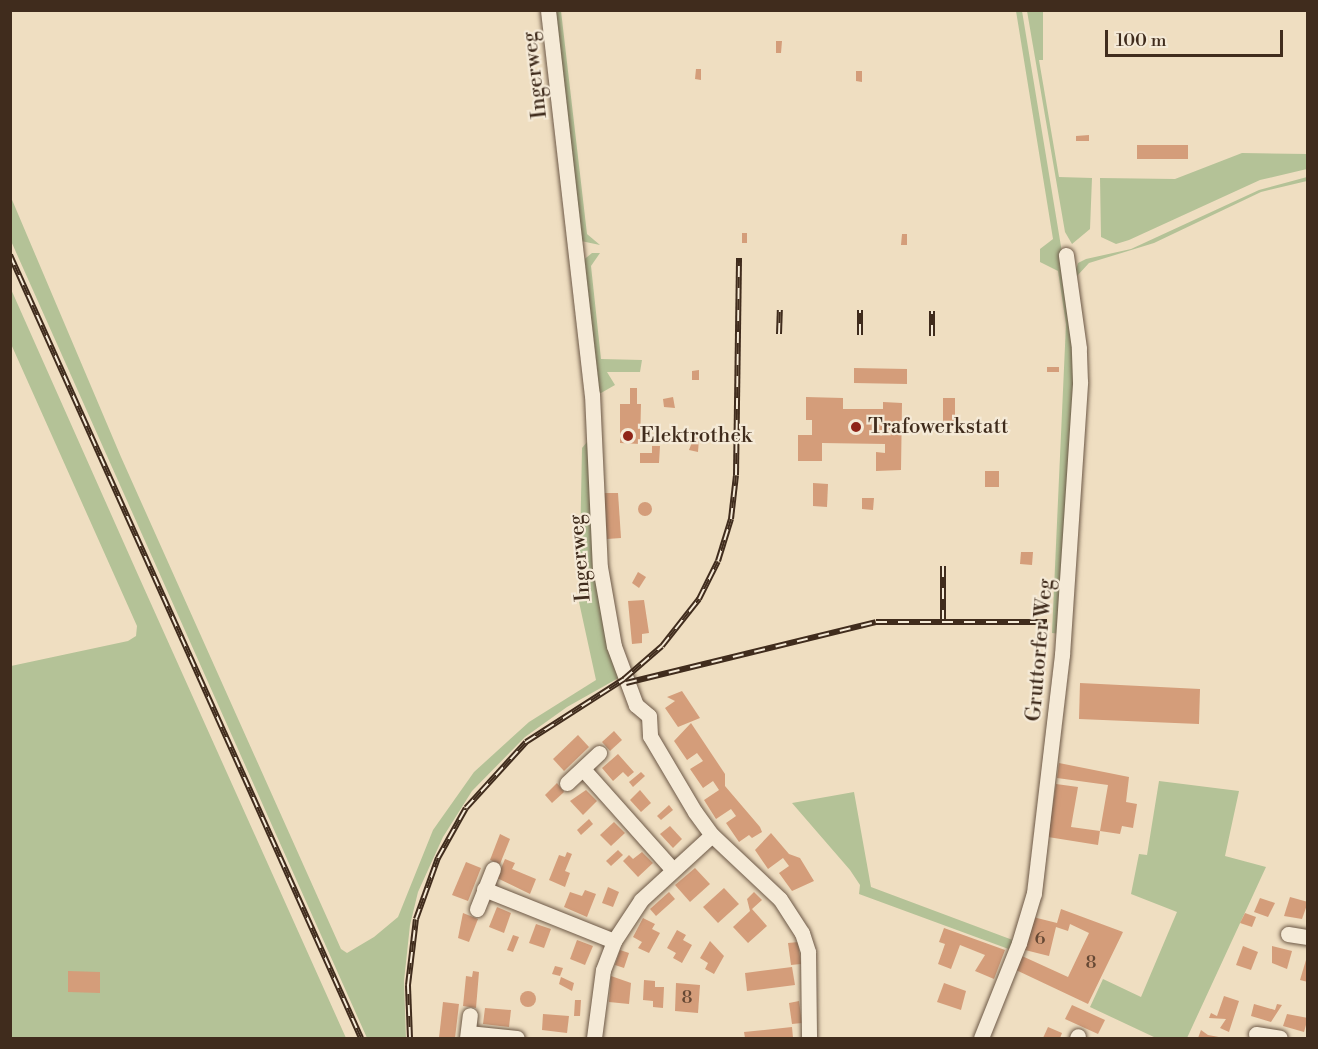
<!DOCTYPE html>
<style>
body{margin:0}
#map{position:relative;width:1318px;height:1049px;overflow:hidden;background:#efdec1;font-family:"Libre Bodoni",serif}
div>[style]{position:absolute}
.green>*{inset:0;background:#b4c297}
.building>*{inset:0;background:#d49d7a}
.round{border-radius:50%}
.roads{filter:drop-shadow(0 0 2px #6c5846) drop-shadow(0 0 2px #6c5846)}
.minor>*{height:15px;margin:-7.5px;padding:0 7.5px;transform-origin:7.5px;border-radius:7.5px;background:#f5ead7}
.rail>*{height:6px;margin-top:-3px;transform-origin:0;background:repeating-linear-gradient(90deg,#f5ead7 0 11px,#402c1d 0 22px);box-sizing:border-box;border-block:2px solid #402c1d}
.dots>*{width:16px;height:16px;translate:-50% -50%;box-sizing:border-box;border:3px solid #f5ead7;border-radius:50%}
span{translate:-50% -50%;white-space:nowrap;text-align:center;line-height:1.15;-webkit-text-stroke:4.5px #f5ead7;paint-order:stroke}
.number-label{font-size:18px;color:#654834}
.number-label span{-webkit-text-stroke-width:0}
.street-label{font-size:21px;color:#402c1d}
.poi-label{font-size:21px;color:#402c1d}
.left{translate:0 -50%;text-align:left}
.frame{position:absolute;inset:0;border:12px solid #402c1d;pointer-events:none}
.scale{position:absolute;left:1105px;top:30px;width:178px;height:27px;box-sizing:border-box;border:3px solid #402c1d;border-top:0;padding-left:8px;font-size:18px;line-height:21px;white-space:nowrap;color:#402c1d;-webkit-text-stroke:4px #f5ead7;paint-order:stroke}
</style>
<div id="map">
<div class="green">
<i style="clip-path:polygon(550px 11px,561px 11px,587px 234px,600px 245px,581px 241px)"></i>
<i style="clip-path:polygon(1016px 11px,1022px 11px,1078px 349px,1062px 634px,1052px 633px,1066px 324px,1058px 271px,1040px 262px,1040px 249px,1053px 239px)"></i>
<i style="clip-path:polygon(1027px 11px,1043px 11px,1043px 60px,1039px 60px,1059px 177px,1092px 178px,1090px 229px,1072px 244px,1065px 232px)"></i>
<i style="clip-path:polygon(1242px 153px,1307px 154px,1307px 169px,1260px 180px,1129px 240px,1116px 244px,1101px 237px,1100px 178px,1175px 179px)"></i>
<i style="clip-path:polygon(1307px 177px,1307px 181px,1261px 192px,1154px 243px,1089px 263px,1077px 276px,1076px 298px,1074px 275px,1078px 263px,1086px 259px,1131px 249px,1259px 190px)"></i>
<i style="clip-path:polygon(10px 195px,121px 457px,341px 949px,347px 953px,374px 937px,398px 917px,433px 830px,474px 772px,529px 722px,596px 680px,579px 602px,582px 448px,587px 442px,622px 676px,567px 707px,525px 737px,472px 791px,443px 837px,418px 892px,410px 925px,404px 981px,406px 1038px,367px 1038px,11px 241px)"></i>
<i style="clip-path:polygon(592px 253px,600px 253px,591px 266px,601px 359px,642px 360px,640px 372px,607px 372px,615px 385px,601px 393px,593px 393px,581px 262px)"></i>
<i style="clip-path:polygon(10px 287px,139px 577px,346px 1038px,11px 1038px,11px 666px,128px 641px,136px 636px,137px 626px,11px 344px)"></i>
<i style="clip-path:polygon(1159px 781px,1239px 791px,1225px 856px,1266px 867px,1187px 1038px,1156px 1038px,1090px 1007px,1103px 979px,1141px 997px,1177px 912px,1131px 894px,1139px 854px,1147px 855px)"></i>
<i style="clip-path:polygon(854px 792px,871px 887px,1018px 942px,1014px 951px,859px 894px,860px 885px,850px 870px,792px 803px)"></i>
</div>
<div class="building">
<i style="clip-path:polygon(776px 41px,782px 41px,781px 53px,776px 53px)"></i>
<i style="clip-path:polygon(696px 69px,701px 69px,701px 80px,695px 79px)"></i>
<i style="clip-path:polygon(856px 71px,862px 71px,862px 82px,856px 81px)"></i>
<i style="clip-path:polygon(1089px 135px,1089px 141px,1076px 141px,1076px 136px)"></i>
<i style="clip-path:polygon(1137px 145px,1188px 145px,1188px 159px,1137px 159px)"></i>
<i style="clip-path:polygon(742px 233px,747px 233px,747px 243px,742px 243px)"></i>
<i style="clip-path:polygon(902px 234px,907px 234px,907px 245px,901px 245px)"></i>
<i style="clip-path:polygon(1047px 367px,1059px 367px,1059px 372px,1047px 372px)"></i>
<i style="clip-path:polygon(854px 368px,907px 369px,907px 384px,854px 383px)"></i>
<i style="clip-path:polygon(699px 370px,699px 380px,692px 380px,692px 371px)"></i>
<i style="clip-path:polygon(630px 388px,637px 388px,637px 404px,641px 404px,640px 444px,620px 443px,620px 404px,630px 404px)"></i>
<i style="clip-path:polygon(673px 397px,675px 408px,664px 407px,663px 399px)"></i>
<i style="clip-path:polygon(806px 397px,843px 398px,843px 409px,883px 409px,883px 402px,902px 403px,901px 470px,876px 471px,876px 452px,885px 453px,885px 444px,822px 443px,822px 461px,798px 461px,798px 435px,812px 435px,812px 420px,806px 420px)"></i>
<i style="clip-path:polygon(943px 398px,955px 398px,955px 423px,943px 423px)"></i>
<i style="clip-path:polygon(694px 437px,699px 438px,698px 452px,689px 450px)"></i>
<i style="clip-path:polygon(652px 446px,660px 446px,659px 463px,640px 463px,640px 453px,652px 453px)"></i>
<i style="clip-path:polygon(985px 471px,999px 471px,999px 487px,985px 487px)"></i>
<i style="clip-path:polygon(813px 483px,828px 484px,827px 507px,813px 506px)"></i>
<i style="clip-path:polygon(604px 493px,618px 493px,621px 538px,607px 539px)"></i>
<i style="clip-path:polygon(862px 498px,874px 498px,873px 510px,862px 509px)"></i>
<i class="round" style="left:638px;top:502px;width:14px;height:14px"></i>
<i style="clip-path:polygon(1021px 552px,1033px 552px,1032px 565px,1020px 564px)"></i>
<i style="clip-path:polygon(638px 572px,646px 577px,639px 588px,632px 583px)"></i>
<i style="clip-path:polygon(644px 600px,649px 633px,642px 634px,642px 643px,632px 644px,628px 601px)"></i>
<i style="clip-path:polygon(1080px 683px,1200px 689px,1199px 724px,1079px 719px)"></i>
<i style="clip-path:polygon(682px 691px,700px 718px,678px 727px,665px 708px,675px 701px,667px 697px)"></i>
<i style="clip-path:polygon(691px 723px,725px 774px,725px 786px,760px 827px,762px 832px,752px 838px,749px 835px,739px 842px,726px 823px,736px 816px,731px 809px,716px 819px,704px 800px,719px 790px,713px 781px,703px 788px,690px 769px,703px 761px,697px 753px,687px 760px,674px 741px)"></i>
<i style="clip-path:polygon(614px 731px,622px 740px,610px 751px,602px 742px)"></i>
<i style="clip-path:polygon(578px 735px,589px 747px,564px 771px,553px 759px)"></i>
<i style="clip-path:polygon(618px 754px,634px 772px,628px 777px,623px 772px,613px 781px,602px 768px)"></i>
<i style="clip-path:polygon(1059px 763px,1129px 777px,1126px 802px,1137px 804px,1133px 828px,1122px 826px,1120px 834px,1100px 831px,1108px 785px,1057px 778px)"></i>
<i style="clip-path:polygon(641px 772px,645px 776px,633px 787px,629px 782px)"></i>
<i style="clip-path:polygon(557px 783px,564px 792px,552px 803px,545px 795px)"></i>
<i style="clip-path:polygon(1056px 784px,1078px 787px,1071px 827px,1100px 831px,1098px 845px,1048px 837px)"></i>
<i style="clip-path:polygon(586px 790px,597px 801px,583px 815px,570px 801px)"></i>
<i style="clip-path:polygon(640px 790px,651px 803px,641px 812px,630px 800px)"></i>
<i style="clip-path:polygon(669px 805px,673px 810px,661px 820px,657px 816px)"></i>
<i style="clip-path:polygon(589px 819px,593px 824px,581px 835px,577px 830px)"></i>
<i style="clip-path:polygon(614px 822px,625px 833px,611px 846px,600px 835px)"></i>
<i style="clip-path:polygon(670px 826px,682px 839px,673px 848px,660px 834px)"></i>
<i style="clip-path:polygon(771px 833px,789px 854px,800px 858px,814px 881px,792px 891px,779px 873px,789px 866px,783px 858px,768px 869px,755px 850px)"></i>
<i style="clip-path:polygon(500px 834px,510px 839px,500px 864px,490px 860px)"></i>
<i style="clip-path:polygon(618px 850px,623px 855px,611px 866px,606px 861px)"></i>
<i style="clip-path:polygon(567px 852px,572px 854px,565px 871px,570px 873px,565px 887px,549px 880px,559px 855px,565px 857px)"></i>
<i style="clip-path:polygon(642px 852px,653px 863px,638px 877px,623px 861px,629px 855px,633px 859px)"></i>
<i style="clip-path:polygon(505px 859px,515px 863px,512px 869px,536px 879px,530px 894px,497px 878px)"></i>
<i style="clip-path:polygon(466px 862px,481px 868px,468px 901px,452px 895px)"></i>
<i style="clip-path:polygon(695px 868px,710px 884px,690px 902px,675px 885px)"></i>
<i style="clip-path:polygon(608px 887px,619px 892px,613px 907px,602px 903px)"></i>
<i style="clip-path:polygon(724px 888px,739px 904px,718px 923px,703px 907px)"></i>
<i style="clip-path:polygon(585px 890px,596px 894px,587px 917px,564px 907px,570px 892px,582px 896px)"></i>
<i style="clip-path:polygon(669px 892px,675px 899px,656px 916px,650px 909px)"></i>
<i style="clip-path:polygon(754px 892px,762px 900px,752px 909px,767px 926px,748px 943px,733px 927px,750px 911px,747px 899px)"></i>
<i style="clip-path:polygon(1290px 897px,1308px 902px,1302px 919px,1284px 916px)"></i>
<i style="clip-path:polygon(1260px 898px,1275px 903px,1268px 917px,1254px 912px)"></i>
<i style="clip-path:polygon(497px 907px,511px 913px,504px 933px,489px 927px)"></i>
<i style="clip-path:polygon(1061px 909px,1123px 932px,1088px 1004px,1016px 970px,1022px 956px,1068px 977px,1089px 933px,1070px 924px,1068px 931px,1056px 927px,1049px 956px,1025px 950px,1033px 917px,1057px 923px)"></i>
<i style="clip-path:polygon(463px 913px,478px 919px,469px 942px,458px 938px)"></i>
<i style="clip-path:polygon(1245px 913px,1256px 917px,1252px 927px,1240px 923px)"></i>
<i style="clip-path:polygon(643px 918px,655px 924px,652px 929px,660px 933px,649px 953px,638px 948px,642px 942px,633px 937px)"></i>
<i style="clip-path:polygon(536px 924px,551px 929px,544px 948px,529px 943px)"></i>
<i style="clip-path:polygon(944px 928px,1005px 950px,994px 979px,975px 971px,985px 955px,960px 945px,951px 969px,938px 964px,945px 944px,939px 942px)"></i>
<i style="clip-path:polygon(677px 930px,686px 935px,683px 940px,692px 945px,682px 963px,673px 958px,676px 953px,667px 948px)"></i>
<i style="clip-path:polygon(513px 935px,519px 937px,513px 952px,507px 950px)"></i>
<i style="clip-path:polygon(577px 940px,593px 946px,585px 965px,570px 959px)"></i>
<i style="clip-path:polygon(710px 941px,724px 956px,714px 974px,705px 969px,708px 963px,700px 958px)"></i>
<i style="clip-path:polygon(798px 942px,801px 964px,791px 965px,788px 943px)"></i>
<i style="clip-path:polygon(1243px 946px,1258px 952px,1251px 970px,1236px 965px)"></i>
<i style="clip-path:polygon(1272px 946px,1292px 951px,1287px 969px,1272px 963px)"></i>
<i style="clip-path:polygon(620px 950px,629px 953px,624px 968px,615px 965px)"></i>
<i style="clip-path:polygon(1306px 960px,1308px 961px,1308px 982px,1300px 980px)"></i>
<i style="clip-path:polygon(555px 966px,563px 968px,560px 976px,552px 974px)"></i>
<i style="clip-path:polygon(792px 967px,795px 985px,747px 991px,745px 973px)"></i>
<i style="clip-path:polygon(68px 971px,100px 972px,100px 993px,68px 992px)"></i>
<i style="clip-path:polygon(473px 971px,479px 972px,476px 1008px,463px 1006px,466px 976px,472px 977px)"></i>
<i style="clip-path:polygon(611px 976px,631px 983px,629px 1004px,609px 1002px)"></i>
<i style="clip-path:polygon(561px 977px,574px 983px,572px 991px,559px 984px)"></i>
<i style="clip-path:polygon(644px 980px,655px 981px,655px 987px,664px 987px,663px 1008px,653px 1007px,653px 1001px,643px 1000px)"></i>
<i style="clip-path:polygon(676px 983px,700px 985px,698px 1013px,675px 1011px)"></i>
<i style="clip-path:polygon(944px 983px,966px 991px,961px 1010px,937px 1002px)"></i>
<i class="round" style="left:520px;top:991px;width:16px;height:16px"></i>
<i style="clip-path:polygon(1224px 996px,1239px 1001px,1229px 1032px,1220px 1028px,1226px 1019px,1209px 1018px,1211px 1013px,1217px 1016px)"></i>
<i style="clip-path:polygon(575px 1000px,581px 1000px,580px 1016px,574px 1016px)"></i>
<i style="clip-path:polygon(799px 1001px,802px 1023px,792px 1024px,789px 1003px)"></i>
<i style="clip-path:polygon(443px 1002px,459px 1004px,455px 1038px,439px 1038px)"></i>
<i style="clip-path:polygon(1254px 1004px,1275px 1010px,1277px 1004px,1282px 1005px,1271px 1022px,1251px 1016px)"></i>
<i style="clip-path:polygon(1072px 1005px,1105px 1020px,1098px 1034px,1065px 1019px)"></i>
<i style="clip-path:polygon(485px 1008px,511px 1010px,509px 1027px,483px 1024px)"></i>
<i style="clip-path:polygon(543px 1014px,569px 1016px,567px 1033px,542px 1030px)"></i>
<i style="clip-path:polygon(1287px 1014px,1308px 1018px,1304px 1032px,1283px 1026px)"></i>
<i style="clip-path:polygon(792px 1027px,793px 1038px,745px 1038px,744px 1032px)"></i>
<i style="clip-path:polygon(1048px 1027px,1062px 1033px,1060px 1038px,1043px 1038px)"></i>
<i style="clip-path:polygon(1201px 1030px,1208px 1035px,1224px 1038px,1198px 1038px)"></i>
</div>
<div class="roads">
<div class="minor">
<i style="left:548px;top:10px;width:387px;rotate:83.5deg"></i>
<i style="left:592px;top:394px;width:173px;rotate:87.4deg"></i>
<i style="left:600px;top:567px;width:80px;rotate:80deg"></i>
<i style="left:614px;top:646px;width:63px;rotate:69.6deg"></i>
<i style="left:636px;top:705px;width:17px;rotate:40deg"></i>
<i style="left:649px;top:716px;width:20px;rotate:87deg"></i>
<i style="left:650px;top:736px;width:88px;rotate:59.4deg"></i>
<i style="left:695px;top:812px;width:29px;rotate:54deg"></i>
<i style="left:712px;top:835px;width:93px;rotate:43.3deg"></i>
<i style="left:780px;top:899px;width:40px;rotate:57.1deg"></i>
<i style="left:802px;top:933px;width:20px;rotate:72deg"></i>
<i style="left:808px;top:952px;width:86px;rotate:89.3deg"></i>
<i style="left:583px;top:769px;width:135px;rotate:48.3deg"></i>
<i style="left:567px;top:783px;width:44px;rotate:-43.2deg"></i>
<i style="left:484px;top:889px;width:140px;rotate:21.8deg"></i>
<i style="left:477px;top:909px;width:43px;rotate:-68.2deg"></i>
<i style="left:1288px;top:934px;width:20px;rotate:9deg"></i>
<i style="left:468px;top:1033px;width:49px;rotate:5.8deg"></i>
<i style="left:1256px;top:1034px;width:24px;rotate:9deg"></i>
<i style="left:467px;top:1038px;width:23px;rotate:-83deg"></i>
<i style="left:594px;top:1038px;width:69px;rotate:-82.5deg"></i>
<i style="left:603px;top:970px;width:31px;rotate:-69deg"></i>
<i style="left:614px;top:941px;width:49px;rotate:-56.6deg"></i>
<i style="left:641px;top:900px;width:96px;rotate:-42.5deg"></i>
<i style="left:981px;top:1038px;width:102px;rotate:-68.2deg"></i>
<i style="left:1019px;top:943px;width:52px;rotate:-73.3deg"></i>
<i style="left:1034px;top:893px;width:240px;rotate:-83.3deg"></i>
<i style="left:1062px;top:655px;width:274px;rotate:-86.2deg"></i>
<i style="left:1080px;top:382px;width:34px;rotate:-92deg"></i>
<i style="left:1079px;top:348px;width:94px;rotate:-98deg"></i>
<i style="left:1077px;top:1038px;width:2px;rotate:-63deg"></i>
</div>
</div>
<div class="rail">
<i style="left:10px;top:255px;width:858px;rotate:65.85deg"></i>
<i style="left:779px;top:334px;width:24px;rotate:-88deg"></i>
<i style="left:860px;top:335px;width:25px;rotate:-90deg"></i>
<i style="left:932px;top:336px;width:25px;rotate:-90deg"></i>
<i style="left:943px;top:621px;width:55px;rotate:-90deg"></i>
<i style="left:626px;top:683px;width:257px;rotate:-13.7deg"></i>
<i style="left:876px;top:622px;width:171px"></i>
<i style="left:410px;top:1038px;width:53px;rotate:-92.2deg"></i>
<i style="left:408px;top:985px;width:66px;rotate:-83.1deg"></i>
<i style="left:416px;top:919px;width:65px;rotate:-70.2deg"></i>
<i style="left:438px;top:858px;width:57px;rotate:-60.8deg"></i>
<i style="left:466px;top:808px;width:89px;rotate:-47.7deg"></i>
<i style="left:526px;top:742px;width:117px;rotate:-32.7deg"></i>
<i style="left:624px;top:679px;width:50px;rotate:-41deg"></i>
<i style="left:662px;top:646px;width:60px;rotate:-51.8deg"></i>
<i style="left:699px;top:599px;width:42px;rotate:-63.4deg"></i>
<i style="left:718px;top:561px;width:44px;rotate:-72.8deg"></i>
<i style="left:731px;top:519px;width:44px;rotate:-83.5deg"></i>
<i style="left:736px;top:475px;width:217px;rotate:-89.2deg"></i>
</div>
<div class="dots">
<i style="left:856px;top:427px;background:#8f2418"></i>
<i style="left:628px;top:436px;background:#8f2418"></i>
</div>
<div class="number-label">
<span style="left:1040px;top:939px">6</span>
<span style="left:1091px;top:963px">8</span>
<span style="left:687px;top:998px">8</span>
</div>
<div class="street-label">
<span style="left:535px;top:75px;rotate:-97deg">Ingerweg</span>
<span style="left:580px;top:558px;rotate:-95deg">Ingerweg</span>
<span style="left:1040px;top:650px;rotate:-85deg">Gruttorfer Weg</span>
</div>
<div class="poi-label">
<span class="left" style="left:868px;top:427px">Trafowerkstatt</span>
<span class="left" style="left:640px;top:436px">Elektrothek</span>
</div>
<div class="frame"></div>
<div class="scale">100 m</div>
</div>
